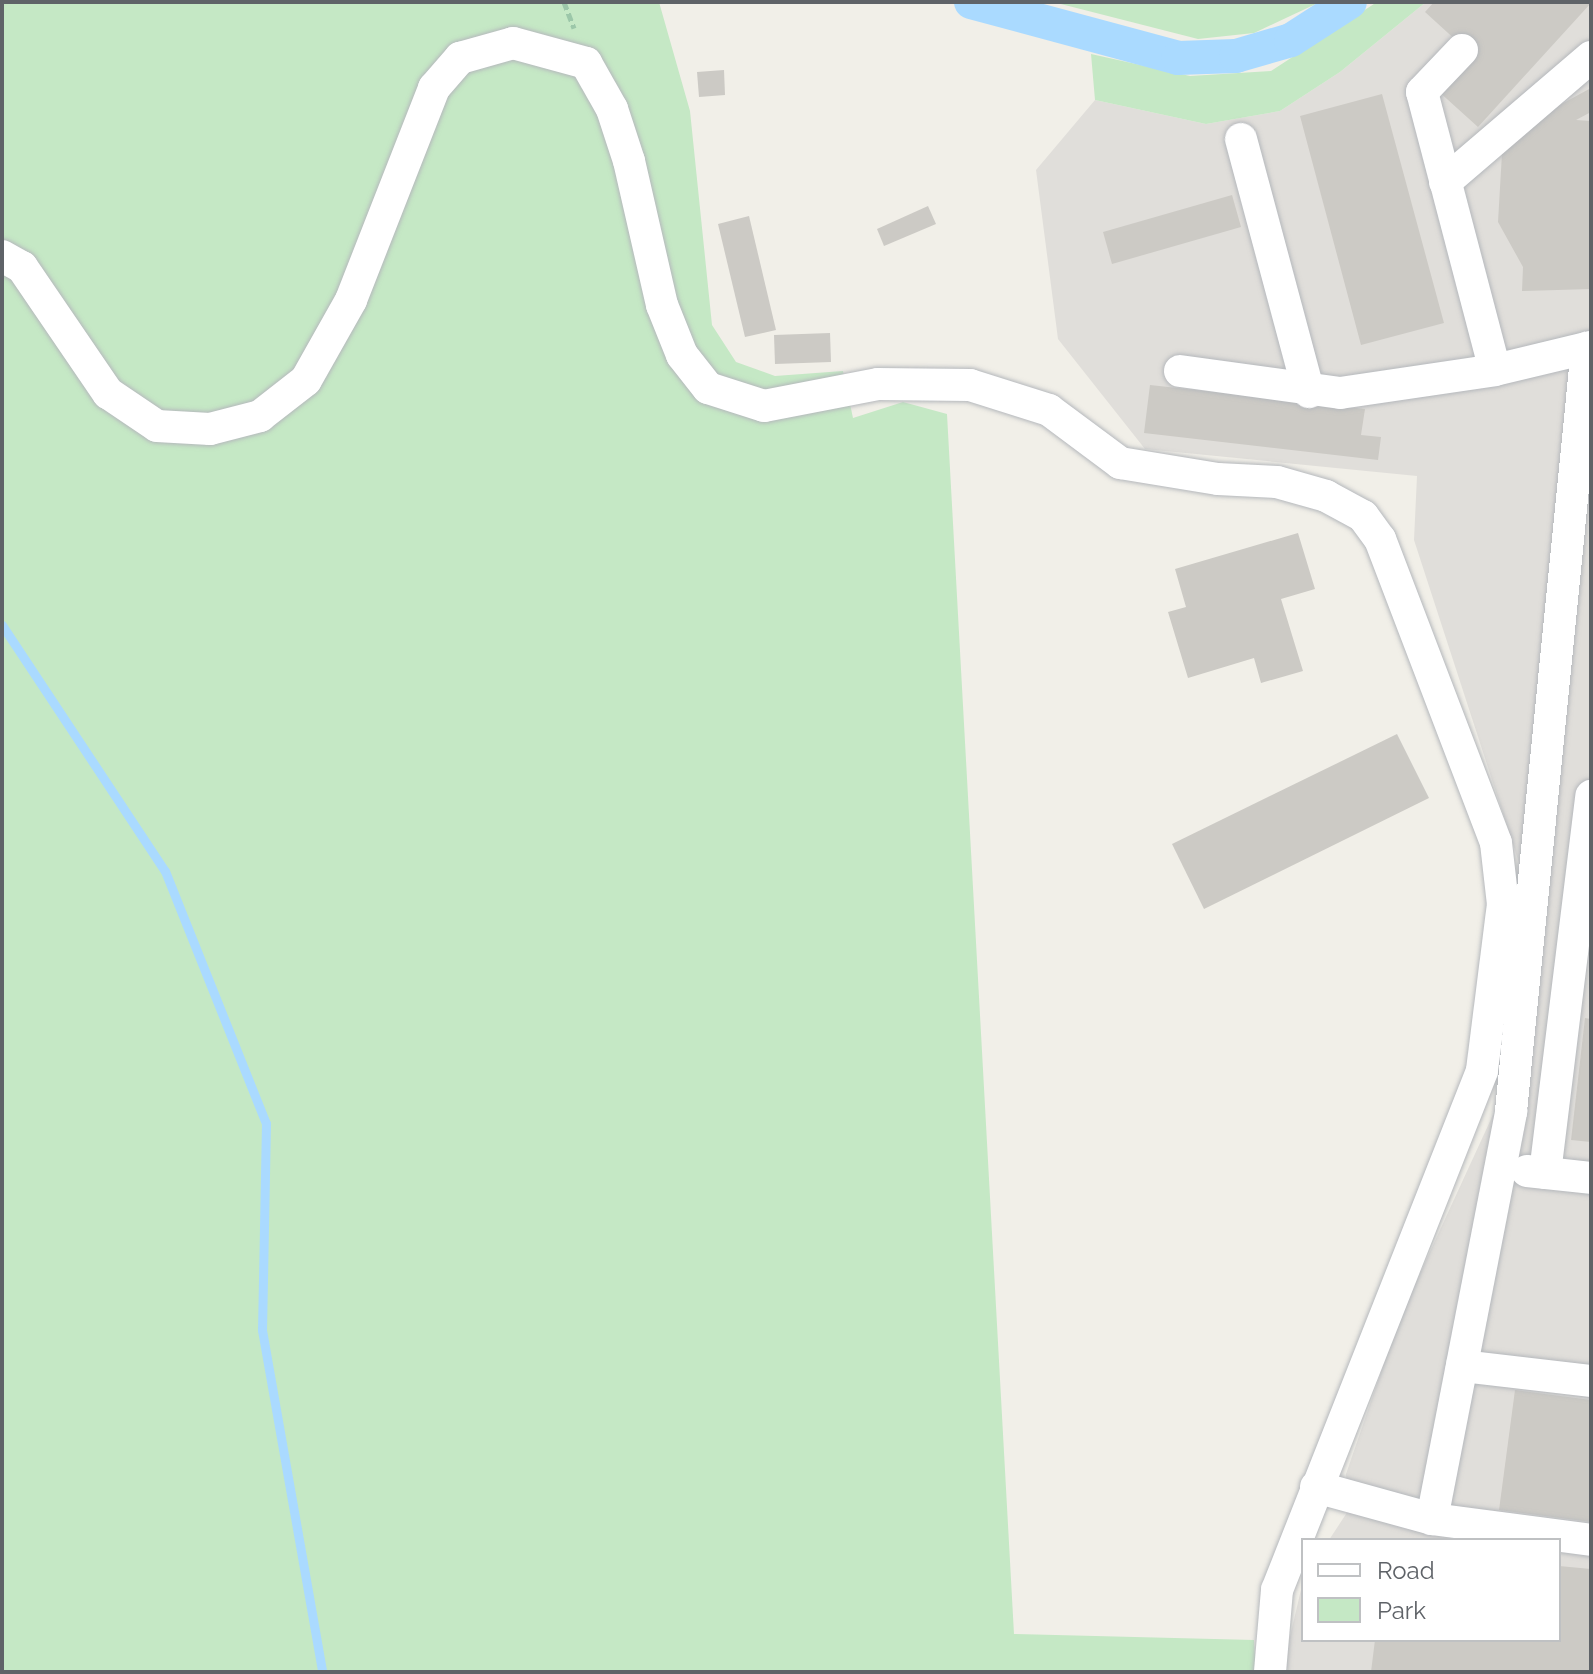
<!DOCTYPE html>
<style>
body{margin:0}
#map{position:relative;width:1593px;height:1674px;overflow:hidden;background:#f1efe8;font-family:Raleway,sans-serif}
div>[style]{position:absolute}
.industrial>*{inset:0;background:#e0deda}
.green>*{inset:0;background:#c5e8c5}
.stream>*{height:9px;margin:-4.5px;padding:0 4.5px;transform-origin:4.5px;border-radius:4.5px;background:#aadaff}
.canal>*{height:34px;margin:-17px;padding:0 17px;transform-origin:17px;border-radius:17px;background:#aadaff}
.building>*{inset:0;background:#cccac5}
.path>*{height:5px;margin-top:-2.5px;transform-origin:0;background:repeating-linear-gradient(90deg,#9cc7a9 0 8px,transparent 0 12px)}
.roads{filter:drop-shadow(0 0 2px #b5b8bc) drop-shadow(0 0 2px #b5b8bc)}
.minor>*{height:32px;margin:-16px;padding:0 16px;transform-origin:16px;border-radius:16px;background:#fff}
span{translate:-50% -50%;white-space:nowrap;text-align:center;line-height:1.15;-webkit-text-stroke:8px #fff;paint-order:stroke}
.frame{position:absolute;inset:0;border:4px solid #5f6368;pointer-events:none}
.legend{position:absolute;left:1301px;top:1538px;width:260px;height:104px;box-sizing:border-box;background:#fff;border:2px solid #bfc1c3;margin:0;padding:10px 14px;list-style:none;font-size:24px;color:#5f6368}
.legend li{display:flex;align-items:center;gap:16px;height:40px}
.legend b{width:40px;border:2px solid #bfc1c3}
</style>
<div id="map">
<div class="industrial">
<i style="clip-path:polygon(1426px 2px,1591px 2px,1591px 1672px,1288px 1672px,1285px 1658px,1303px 1581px,1303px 1640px,1559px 1640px,1559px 1540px,1329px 1540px,1348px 1511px,1346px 1474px,1400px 1317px,1497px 1106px,1522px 872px,1414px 540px,1417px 476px,1145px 449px,1058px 339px,1036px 170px,1095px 100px,1206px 124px,1280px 111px,1340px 72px)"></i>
</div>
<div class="green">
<i style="clip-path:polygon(2px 2px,659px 2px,690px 111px,712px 325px,736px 362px,775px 376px,843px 371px,853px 418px,903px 402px,947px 414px,1014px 1634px,1254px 1640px,1256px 1672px,2px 1672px)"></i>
<i style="clip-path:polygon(1053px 2px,1320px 2px,1254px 33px,1198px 39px)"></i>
<i style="clip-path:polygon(1377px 2px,1426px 2px,1340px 72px,1280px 111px,1206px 124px,1095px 100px,1091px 54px,1190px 76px,1271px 71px)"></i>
</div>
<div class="stream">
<i style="left:2px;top:625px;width:295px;rotate:56.5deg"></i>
<i style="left:165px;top:871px;width:271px;rotate:68.2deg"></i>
<i style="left:266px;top:1123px;width:207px;rotate:91.1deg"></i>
<i style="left:262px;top:1330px;width:347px;rotate:80deg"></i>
</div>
<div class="canal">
<i style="left:971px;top:2px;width:214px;rotate:15.1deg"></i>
<i style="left:1178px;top:58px;width:58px;rotate:-2deg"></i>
<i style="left:1236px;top:56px;width:57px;rotate:-16.2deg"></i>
<i style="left:1291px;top:40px;width:70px;rotate:-32.8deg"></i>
</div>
<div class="building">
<i style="clip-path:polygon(1434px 2px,1591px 2px,1591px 3px,1478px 127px,1437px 90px,1470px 53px,1425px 12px)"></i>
<i style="clip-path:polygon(724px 70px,725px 95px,699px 97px,697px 72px)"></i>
<i style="clip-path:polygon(1591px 88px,1591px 112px,1576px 120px,1591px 121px,1591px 289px,1522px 291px,1523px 267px,1498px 222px,1503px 136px)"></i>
<i style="clip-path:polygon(1382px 94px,1444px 323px,1361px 345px,1300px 116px)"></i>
<i style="clip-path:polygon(1232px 195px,1241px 227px,1112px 264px,1103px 232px)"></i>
<i style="clip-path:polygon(928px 206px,936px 224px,884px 246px,877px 229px)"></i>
<i style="clip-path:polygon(749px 216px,776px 330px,745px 337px,718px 224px)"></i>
<i style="clip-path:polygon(830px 333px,831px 362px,775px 364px,774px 335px)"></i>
<i style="clip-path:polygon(1150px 385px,1365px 409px,1361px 435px,1381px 437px,1378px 460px,1144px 433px)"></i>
<i style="clip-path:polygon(1298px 533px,1315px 589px,1281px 599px,1303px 671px,1261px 683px,1254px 658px,1188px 678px,1168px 612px,1186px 607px,1175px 569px)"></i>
<i style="clip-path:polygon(1397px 734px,1429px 798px,1204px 909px,1172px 844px)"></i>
<i style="clip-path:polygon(1585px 1018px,1591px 1019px,1591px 1142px,1571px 1140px)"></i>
<i style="clip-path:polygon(1515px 1390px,1591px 1400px,1591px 1522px,1499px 1510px)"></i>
<i style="clip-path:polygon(1559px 1566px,1591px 1569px,1591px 1672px,1371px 1672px,1375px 1640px,1559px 1640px)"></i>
</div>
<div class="path">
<i style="left:564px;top:2px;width:28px;rotate:69deg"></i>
</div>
<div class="roads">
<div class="minor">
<i style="left:1462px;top:50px;width:58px;rotate:133.6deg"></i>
<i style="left:1422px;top:92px;width:287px;rotate:75.3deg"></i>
<i style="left:1241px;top:139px;width:262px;rotate:75deg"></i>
<i style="left:1445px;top:182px;width:192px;rotate:-40.6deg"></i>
<i style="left:2px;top:256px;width:23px;rotate:29deg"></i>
<i style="left:22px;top:267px;width:153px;rotate:55.7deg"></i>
<i style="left:108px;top:393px;width:59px;rotate:34deg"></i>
<i style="left:157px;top:426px;width:53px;rotate:3.2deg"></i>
<i style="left:210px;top:429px;width:52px;rotate:-14.6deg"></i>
<i style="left:260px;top:416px;width:58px;rotate:-38deg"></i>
<i style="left:306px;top:380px;width:92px;rotate:-60.6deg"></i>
<i style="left:351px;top:300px;width:228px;rotate:-68.6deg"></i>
<i style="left:434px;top:88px;width:40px;rotate:-49deg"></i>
<i style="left:460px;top:58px;width:55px;rotate:-15.8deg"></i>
<i style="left:513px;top:43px;width:76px;rotate:15.3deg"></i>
<i style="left:586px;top:63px;width:53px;rotate:60.5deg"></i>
<i style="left:612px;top:109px;width:55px;rotate:71.9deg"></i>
<i style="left:629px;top:161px;width:148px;rotate:77.1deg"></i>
<i style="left:662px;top:305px;width:54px;rotate:68.2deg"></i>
<i style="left:682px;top:355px;width:42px;rotate:51.8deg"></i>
<i style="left:708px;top:388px;width:59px;rotate:17.8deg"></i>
<i style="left:764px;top:406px;width:116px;rotate:-10.9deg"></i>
<i style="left:878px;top:384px;width:92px;rotate:0.6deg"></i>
<i style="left:970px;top:385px;width:83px;rotate:17.6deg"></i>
<i style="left:1049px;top:410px;width:89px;rotate:36.7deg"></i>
<i style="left:1120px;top:463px;width:99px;rotate:9.3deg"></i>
<i style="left:1218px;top:479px;width:59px;rotate:2.9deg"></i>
<i style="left:1277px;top:482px;width:51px;rotate:15.9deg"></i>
<i style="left:1326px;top:496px;width:42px;rotate:28.4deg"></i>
<i style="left:1363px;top:516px;width:29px;rotate:54deg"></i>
<i style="left:1380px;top:539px;width:325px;rotate:69.1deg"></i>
<i style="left:1496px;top:843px;width:61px;rotate:83.5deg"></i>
<i style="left:1503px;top:904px;width:168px;rotate:97.2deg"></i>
<i style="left:1482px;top:1071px;width:558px;rotate:111.55deg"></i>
<i style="left:1277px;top:1590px;width:82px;rotate:94.9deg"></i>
<i style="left:1180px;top:371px;width:162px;rotate:7.8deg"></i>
<i style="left:1340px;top:393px;width:157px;rotate:-8.4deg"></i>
<i style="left:1495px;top:370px;width:99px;rotate:-13.5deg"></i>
<i style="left:1527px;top:1171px;width:64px;rotate:6.2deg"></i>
<i style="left:1545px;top:1173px;width:380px;rotate:-83deg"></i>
<i style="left:1462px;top:1366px;width:130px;rotate:6.6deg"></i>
<i style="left:1316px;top:1487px;width:120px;rotate:15.4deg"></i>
<i style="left:1432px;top:1519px;width:416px;rotate:-79deg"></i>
<i style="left:1511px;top:1111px;width:767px;rotate:-84.31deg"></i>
<i style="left:1432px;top:1519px;width:160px;rotate:7.5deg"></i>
</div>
</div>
<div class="frame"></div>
<ul class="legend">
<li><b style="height:10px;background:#fff"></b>Road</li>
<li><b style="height:22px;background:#c5e8c5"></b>Park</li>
</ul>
</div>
